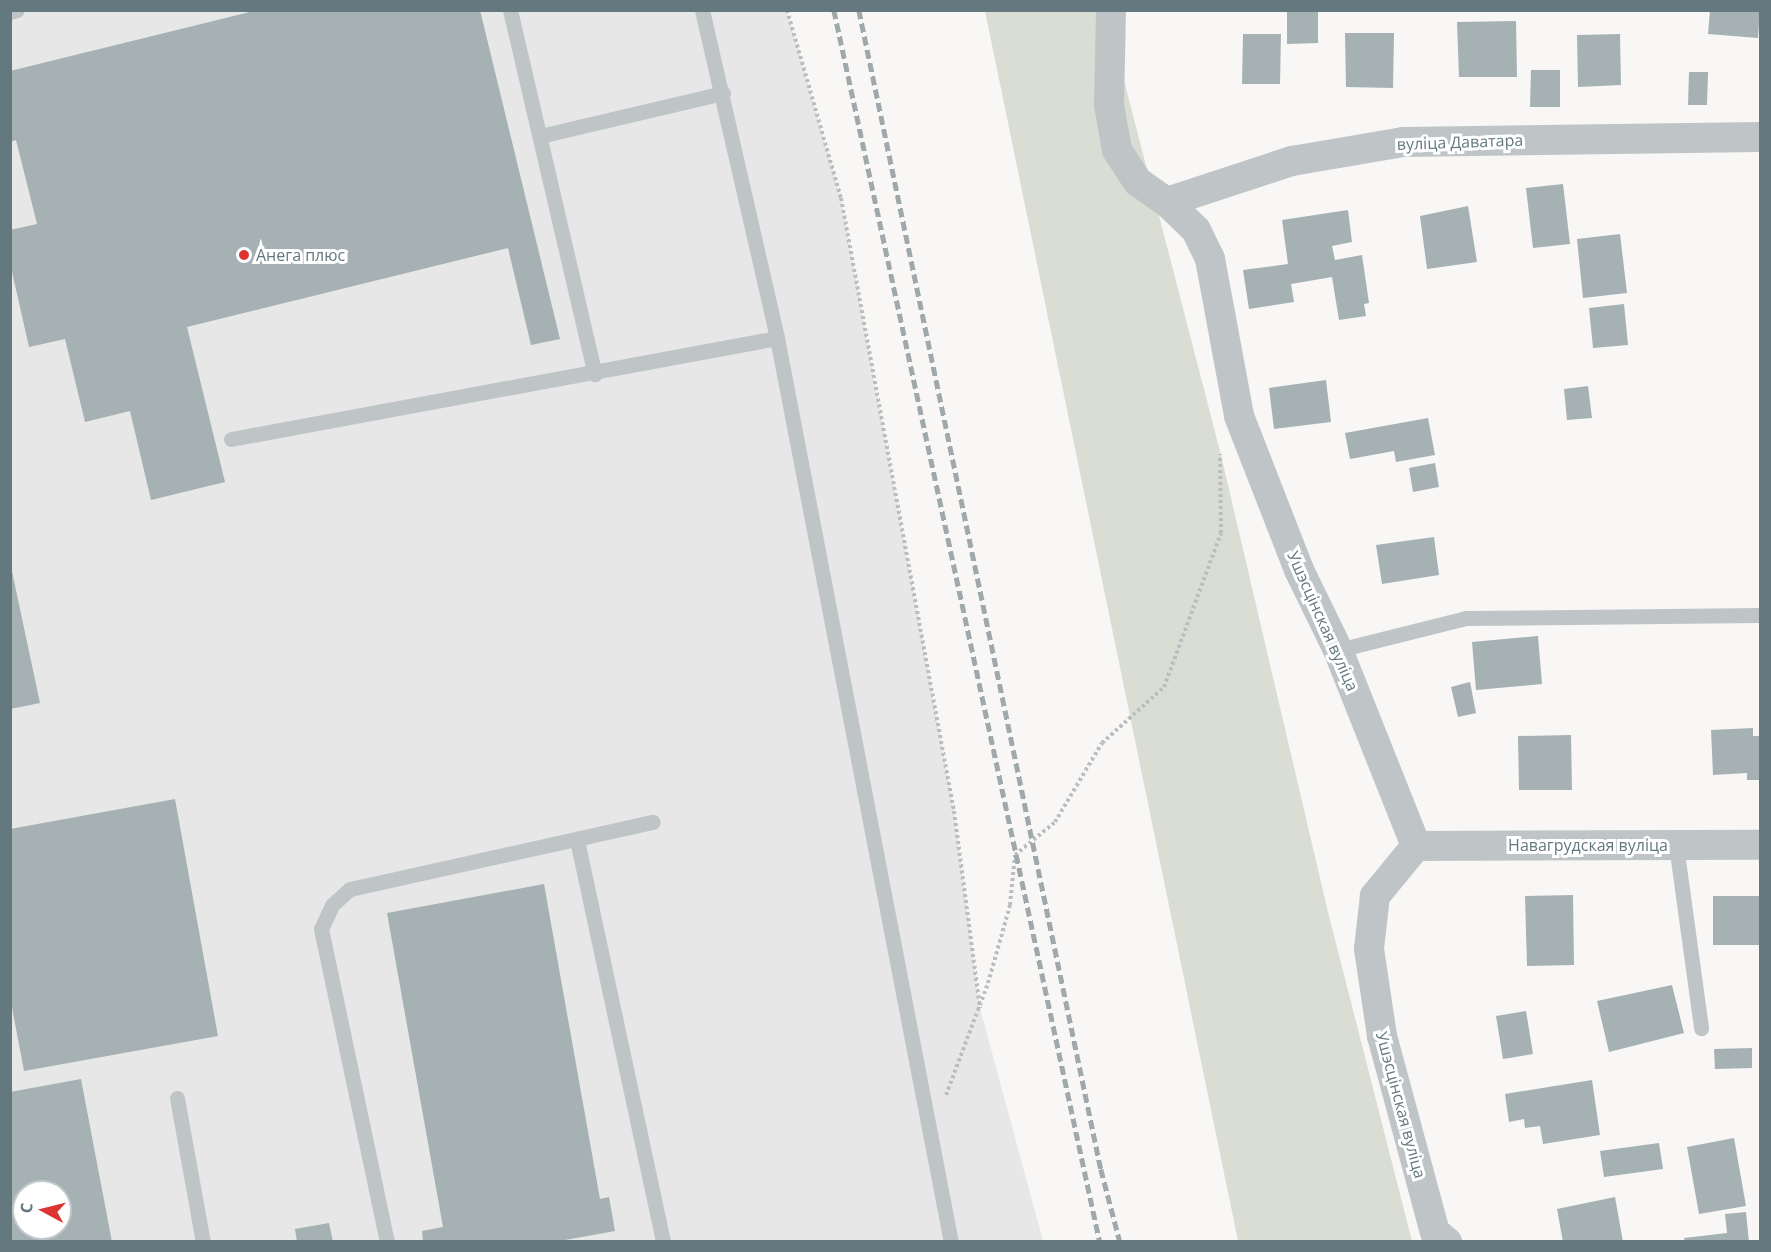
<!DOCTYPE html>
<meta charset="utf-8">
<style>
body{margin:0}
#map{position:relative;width:1771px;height:1252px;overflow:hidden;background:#f8f7f5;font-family:"Open Sans",sans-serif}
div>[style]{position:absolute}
.built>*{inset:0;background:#e6e7e6}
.green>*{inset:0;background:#d9ddd4}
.building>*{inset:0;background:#a6b1b4}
.path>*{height:4px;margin-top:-2px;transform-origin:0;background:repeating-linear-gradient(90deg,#babebf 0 3px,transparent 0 6px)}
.lane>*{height:15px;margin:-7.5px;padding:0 7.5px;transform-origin:7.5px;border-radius:7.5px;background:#bfc5c7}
.street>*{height:30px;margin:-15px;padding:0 15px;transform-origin:15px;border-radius:15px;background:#bfc5c7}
.rail>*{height:4.5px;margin-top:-2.25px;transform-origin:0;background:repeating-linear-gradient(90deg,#9fa9ac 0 9px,transparent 0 13.5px)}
.dots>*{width:16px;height:16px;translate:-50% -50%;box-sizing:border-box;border:3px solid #fff;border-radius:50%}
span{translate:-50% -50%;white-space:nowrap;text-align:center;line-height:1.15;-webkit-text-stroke:6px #fff;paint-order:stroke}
.street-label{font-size:16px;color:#64797f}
.poi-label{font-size:16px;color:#64797f}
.left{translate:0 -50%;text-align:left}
.frame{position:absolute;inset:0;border:12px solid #64797f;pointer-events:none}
.north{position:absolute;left:12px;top:1180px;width:60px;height:60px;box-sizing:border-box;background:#fff;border:2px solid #c1c9cc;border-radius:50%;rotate:277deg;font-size:16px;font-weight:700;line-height:24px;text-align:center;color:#64797f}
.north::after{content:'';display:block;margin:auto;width:21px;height:27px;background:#dc3531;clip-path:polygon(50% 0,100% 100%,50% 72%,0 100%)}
</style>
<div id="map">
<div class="built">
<i style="clip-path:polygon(evenodd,10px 11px,787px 11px,841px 198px,954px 811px,980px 1008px,1043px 1241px,11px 1241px,10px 11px,24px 1192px,60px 1192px,60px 1228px,24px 1228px,24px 1192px)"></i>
</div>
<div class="green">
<i style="clip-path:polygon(985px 11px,1106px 11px,1220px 451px,1328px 912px,1412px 1241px,1238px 1241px)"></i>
</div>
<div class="building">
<i style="clip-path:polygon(258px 10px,480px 10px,560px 339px,531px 345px,508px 248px,187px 327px,225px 482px,151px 500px,130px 411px,85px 422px,65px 339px,29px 347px,10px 263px,10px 230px,37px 224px,16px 140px,10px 142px,10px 71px)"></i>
<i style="clip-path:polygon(1287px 10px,1318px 10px,1318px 43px,1287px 44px)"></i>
<i style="clip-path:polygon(1710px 10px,1760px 10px,1758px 38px,1708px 34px)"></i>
<i style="clip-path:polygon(1516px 21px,1517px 77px,1459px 77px,1457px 22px)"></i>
<i style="clip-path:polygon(1345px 33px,1394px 33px,1393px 88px,1346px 87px)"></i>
<i style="clip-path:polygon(1243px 34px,1281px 34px,1280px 84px,1242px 84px)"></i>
<i style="clip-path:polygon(1620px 34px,1621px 85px,1578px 87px,1577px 35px)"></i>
<i style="clip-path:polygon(1531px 70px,1560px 70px,1560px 107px,1530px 107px)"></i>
<i style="clip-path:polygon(1689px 72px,1708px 72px,1707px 105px,1688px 105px)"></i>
<i style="clip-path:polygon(1563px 184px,1570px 244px,1533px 248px,1526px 188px)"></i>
<i style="clip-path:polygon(1468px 206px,1477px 262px,1427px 269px,1420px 216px)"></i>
<i style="clip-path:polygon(1348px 210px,1352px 242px,1332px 246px,1335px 260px,1362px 255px,1369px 303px,1364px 304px,1366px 316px,1339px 320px,1332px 277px,1291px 284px,1294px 302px,1249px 309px,1243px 270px,1288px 264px,1282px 220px)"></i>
<i style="clip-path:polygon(1620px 234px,1627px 293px,1583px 298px,1577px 239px)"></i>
<i style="clip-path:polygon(1624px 304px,1628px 345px,1593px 348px,1589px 308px)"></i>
<i style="clip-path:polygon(1326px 380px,1331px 422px,1274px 429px,1269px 388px)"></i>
<i style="clip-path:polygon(1588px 386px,1592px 418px,1567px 420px,1564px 389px)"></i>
<i style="clip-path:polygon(1428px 418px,1435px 455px,1396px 462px,1394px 451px,1350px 459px,1345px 433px)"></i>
<i style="clip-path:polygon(1435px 463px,1439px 487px,1413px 492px,1409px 468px)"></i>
<i style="clip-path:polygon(1434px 537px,1439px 575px,1382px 584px,1376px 545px)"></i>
<i style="clip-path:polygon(10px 562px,40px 703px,10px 709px)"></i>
<i style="clip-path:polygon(1538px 636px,1542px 684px,1476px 690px,1472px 642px)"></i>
<i style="clip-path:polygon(1470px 682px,1476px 713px,1458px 717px,1451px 687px)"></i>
<i style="clip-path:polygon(1753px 728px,1753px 736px,1760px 736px,1760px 780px,1747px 780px,1747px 773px,1713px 775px,1711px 730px)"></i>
<i style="clip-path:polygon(1571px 735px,1572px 790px,1519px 790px,1518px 736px)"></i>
<i style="clip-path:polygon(175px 799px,218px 1036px,24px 1071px,10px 997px,10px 829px)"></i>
<i style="clip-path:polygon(544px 884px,600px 1199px,609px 1197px,615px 1231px,554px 1242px,423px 1242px,422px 1231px,443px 1227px,387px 913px)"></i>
<i style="clip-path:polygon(1573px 895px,1574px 965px,1527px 966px,1525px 896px)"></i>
<i style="clip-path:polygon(1713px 896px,1760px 896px,1760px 945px,1713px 945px)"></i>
<i style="clip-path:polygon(1672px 985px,1684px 1033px,1609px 1052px,1597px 1001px)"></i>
<i style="clip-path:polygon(1526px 1011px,1533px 1054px,1503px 1059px,1496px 1016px)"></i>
<i style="clip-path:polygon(1752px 1048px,1752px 1068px,1715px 1069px,1714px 1049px)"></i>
<i style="clip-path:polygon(evenodd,81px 1079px,112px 1242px,10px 1242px,10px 1092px,81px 1079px,24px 1192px,60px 1192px,60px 1228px,24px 1228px,24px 1192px)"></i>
<i style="clip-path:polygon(1592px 1080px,1600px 1135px,1543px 1144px,1540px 1126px,1525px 1128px,1524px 1119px,1509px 1122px,1505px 1094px)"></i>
<i style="clip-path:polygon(1734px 1138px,1746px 1206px,1699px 1214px,1687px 1147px)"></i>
<i style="clip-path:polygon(1659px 1143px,1663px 1169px,1604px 1177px,1600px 1151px)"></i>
<i style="clip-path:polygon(1615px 1197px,1623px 1242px,1563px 1242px,1557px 1209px)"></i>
<i style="clip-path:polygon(1746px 1212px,1749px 1242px,1685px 1242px,1684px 1238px,1727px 1233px,1725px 1214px)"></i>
<i style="clip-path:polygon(329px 1223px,333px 1242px,297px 1242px,295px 1229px)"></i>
</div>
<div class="path">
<i style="left:787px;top:10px;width:196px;rotate:74deg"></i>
<i style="left:841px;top:198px;width:623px;rotate:79.56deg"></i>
<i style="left:954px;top:811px;width:199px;rotate:82.5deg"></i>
<i style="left:946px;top:1095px;width:120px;rotate:-69.4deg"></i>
<i style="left:988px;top:983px;width:81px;rotate:-74.2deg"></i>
<i style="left:1010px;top:905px;width:50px;rotate:-84.3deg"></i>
<i style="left:1015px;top:855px;width:52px;rotate:-39.5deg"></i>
<i style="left:1055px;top:822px;width:92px;rotate:-59.3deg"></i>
<i style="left:1102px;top:743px;width:84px;rotate:-42.1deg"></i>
<i style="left:1164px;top:687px;width:164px;rotate:-69.7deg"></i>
<i style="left:1221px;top:533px;width:79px;rotate:-90.7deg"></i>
</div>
<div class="lane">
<i style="left:510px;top:10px;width:374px;rotate:76.9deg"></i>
<i style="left:702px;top:10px;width:336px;rotate:77.1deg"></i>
<i style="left:777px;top:338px;width:921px;rotate:79.11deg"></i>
<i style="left:10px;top:12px;width:7px;rotate:-16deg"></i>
<i style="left:540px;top:136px;width:188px;rotate:-13.2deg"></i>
<i style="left:231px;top:439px;width:555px;rotate:-10.48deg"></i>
<i style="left:1338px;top:650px;width:132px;rotate:-14deg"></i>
<i style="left:1466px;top:618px;width:294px;rotate:-0.6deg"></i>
<i style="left:577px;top:840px;width:411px;rotate:77.9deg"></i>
<i style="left:1676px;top:845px;width:185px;rotate:82.2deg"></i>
<i style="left:177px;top:1098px;width:146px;rotate:79.8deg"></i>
<i style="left:387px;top:1242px;width:320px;rotate:-101.9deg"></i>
<i style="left:321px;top:929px;width:26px;rotate:-65deg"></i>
<i style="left:332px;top:905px;width:24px;rotate:-42deg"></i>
<i style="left:350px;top:889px;width:310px;rotate:-12.5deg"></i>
</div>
<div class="street">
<i style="left:1111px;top:10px;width:95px;rotate:91.2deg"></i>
<i style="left:1109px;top:105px;width:46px;rotate:79.9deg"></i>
<i style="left:1117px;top:150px;width:38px;rotate:57deg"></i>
<i style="left:1138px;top:182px;width:35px;rotate:35deg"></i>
<i style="left:1167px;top:202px;width:40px;rotate:44deg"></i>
<i style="left:1196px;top:230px;width:32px;rotate:64deg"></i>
<i style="left:1210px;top:259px;width:160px;rotate:79.5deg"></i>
<i style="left:1239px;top:416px;width:165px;rotate:68.7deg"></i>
<i style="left:1299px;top:570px;width:89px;rotate:64deg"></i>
<i style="left:1338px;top:650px;width:211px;rotate:68.3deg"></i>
<i style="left:1416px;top:846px;width:65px;rotate:129.4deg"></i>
<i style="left:1375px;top:896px;width:53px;rotate:96.5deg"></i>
<i style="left:1369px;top:949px;width:88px;rotate:81.5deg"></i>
<i style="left:1382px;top:1036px;width:203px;rotate:74.9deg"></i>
<i style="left:1435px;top:1232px;width:16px;rotate:40deg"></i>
<i style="left:1167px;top:202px;width:132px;rotate:-18.2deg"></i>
<i style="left:1292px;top:161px;width:113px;rotate:-9.7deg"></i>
<i style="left:1403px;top:142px;width:357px;rotate:-0.8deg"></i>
<i style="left:1416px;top:846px;width:344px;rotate:-0.2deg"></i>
</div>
<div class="rail">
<i style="left:834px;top:10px;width:1260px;rotate:77.82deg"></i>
<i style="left:859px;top:10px;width:1184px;rotate:78.21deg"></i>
<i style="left:1101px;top:1169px;width:75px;rotate:75.4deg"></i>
</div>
<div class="dots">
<i style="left:244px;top:255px;background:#dc3531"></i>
</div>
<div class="street-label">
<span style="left:1460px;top:142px;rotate:-2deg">вуліца Даватара</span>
<span style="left:1323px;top:621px;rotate:66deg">Ушэсцінская вуліца</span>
<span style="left:1588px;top:845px">Навагрудская вуліца</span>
<span style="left:1401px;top:1105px;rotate:75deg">Ушэсцінская вуліца</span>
</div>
<div class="poi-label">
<span class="left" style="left:256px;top:255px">Анега плюс</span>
</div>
<div class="frame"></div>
<div class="north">С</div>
</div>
